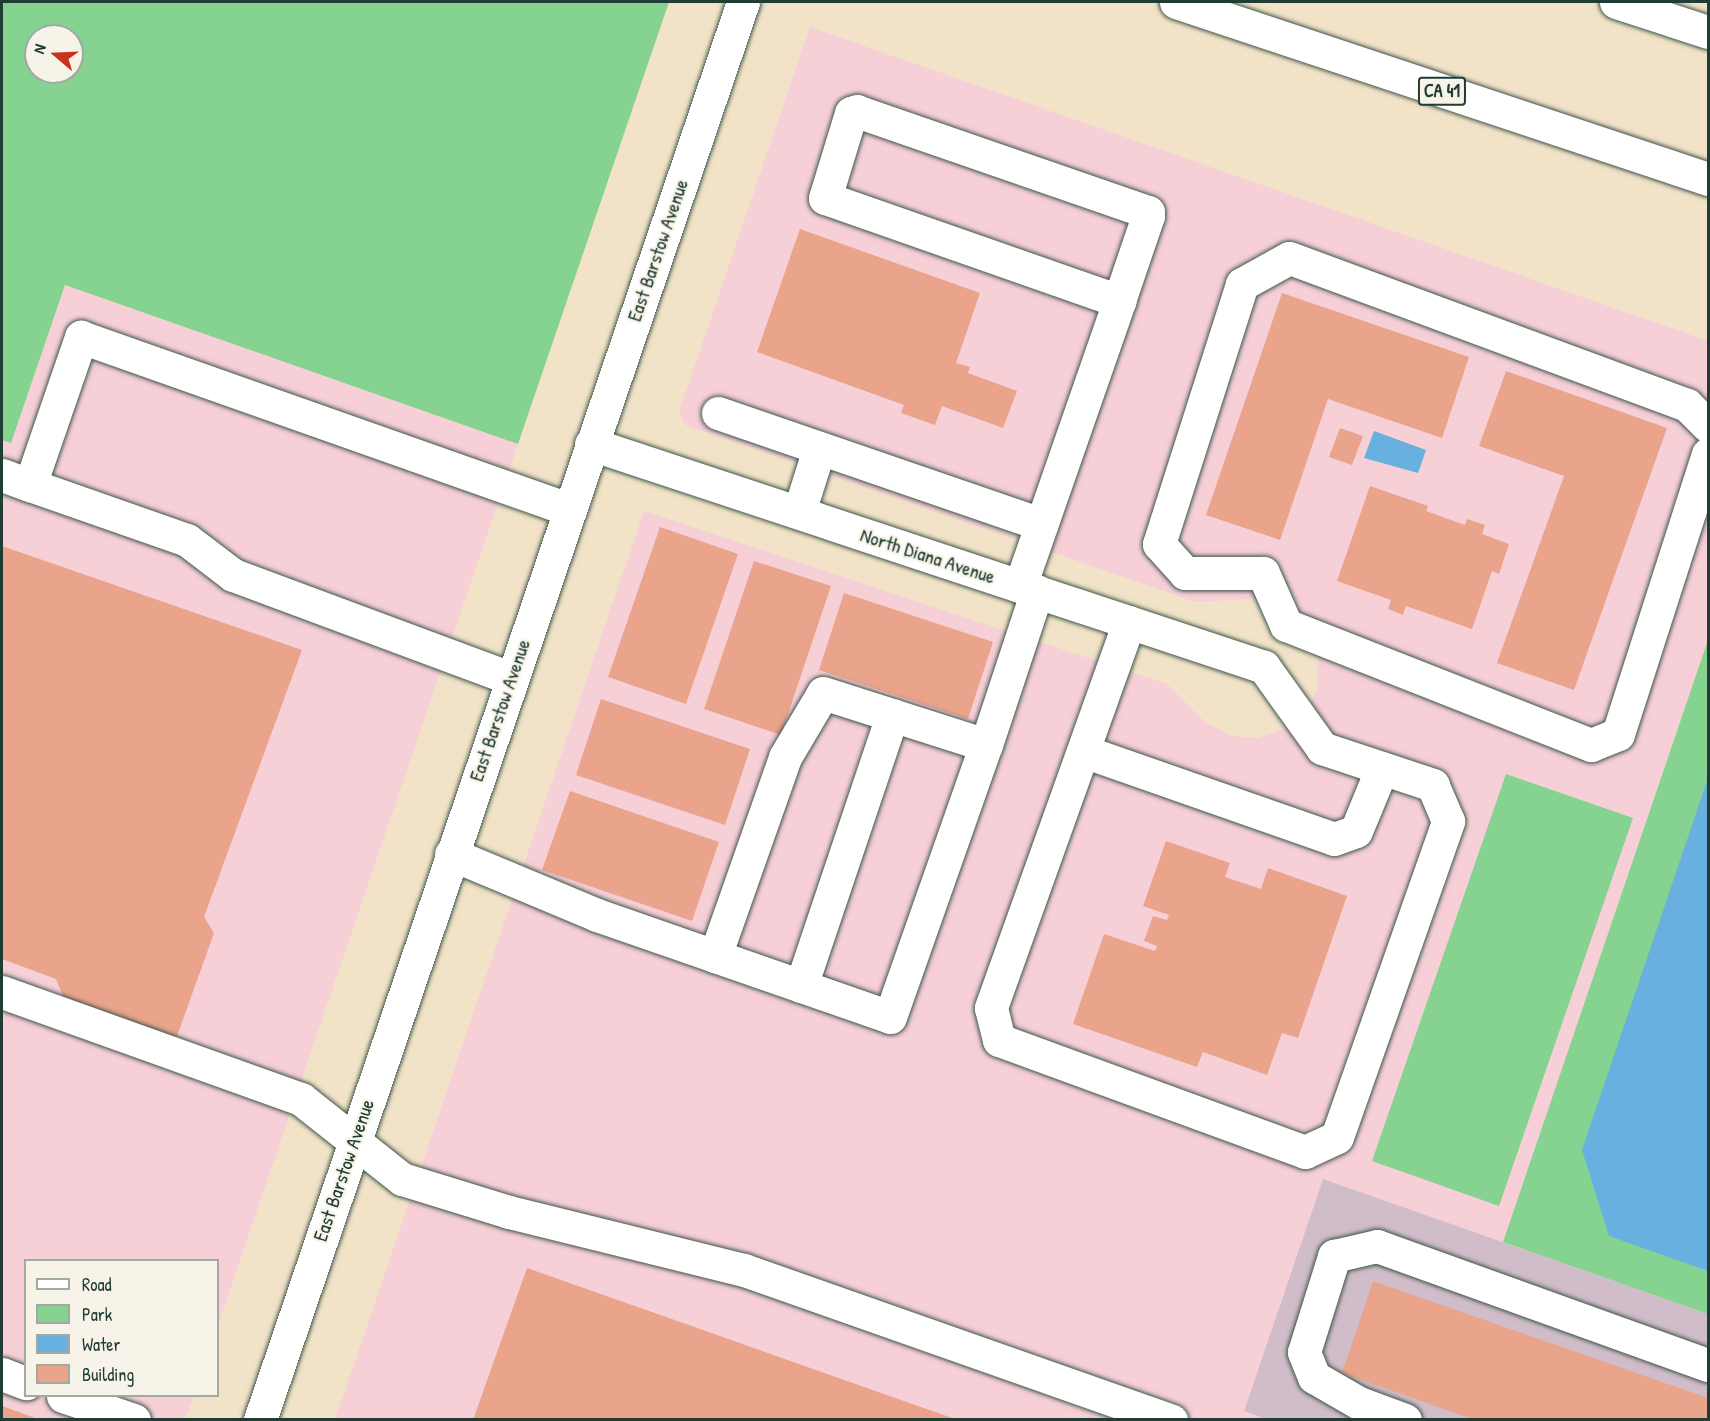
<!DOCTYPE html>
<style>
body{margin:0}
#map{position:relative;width:1710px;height:1421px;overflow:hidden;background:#f2e3c8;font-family:"Patrick Hand",sans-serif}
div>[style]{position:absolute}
.built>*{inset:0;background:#f6cfd7}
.industrial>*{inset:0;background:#d1bdc9}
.green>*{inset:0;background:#85d291}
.water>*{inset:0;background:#68b0df}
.building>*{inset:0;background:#eaa48b}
.roads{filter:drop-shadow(0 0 2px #3f564a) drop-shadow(0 0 2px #3f564a)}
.minor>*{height:33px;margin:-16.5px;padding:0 16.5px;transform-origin:16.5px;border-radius:16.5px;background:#fff}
.major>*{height:33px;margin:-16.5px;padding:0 16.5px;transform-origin:16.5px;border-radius:16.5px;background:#fff}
.highway>*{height:33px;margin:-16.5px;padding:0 16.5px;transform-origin:16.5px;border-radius:16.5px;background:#fff}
span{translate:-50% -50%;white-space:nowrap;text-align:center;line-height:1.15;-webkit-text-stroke:4.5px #f7f3e8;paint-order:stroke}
.shield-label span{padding:2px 4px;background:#f7f3e8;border:2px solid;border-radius:4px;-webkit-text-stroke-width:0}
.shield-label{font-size:18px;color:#1f3d34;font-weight:700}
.street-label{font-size:20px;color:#1f3d34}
.frame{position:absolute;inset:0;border:3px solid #1f3d34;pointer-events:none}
.legend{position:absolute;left:24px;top:1259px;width:195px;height:138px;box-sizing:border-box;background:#f7f3e8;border:2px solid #a1aaa0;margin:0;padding:8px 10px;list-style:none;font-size:18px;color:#1f3d34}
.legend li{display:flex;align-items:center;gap:12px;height:30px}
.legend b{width:30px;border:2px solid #a1aaa0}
.north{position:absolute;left:24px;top:24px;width:60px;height:60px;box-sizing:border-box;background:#f7f3e8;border:2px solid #a1aaa0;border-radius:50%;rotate:289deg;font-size:16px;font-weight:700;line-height:24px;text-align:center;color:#1f3d34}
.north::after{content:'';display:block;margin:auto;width:21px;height:27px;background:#c8321e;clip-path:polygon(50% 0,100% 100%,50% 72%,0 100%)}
</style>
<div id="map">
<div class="built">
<i style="clip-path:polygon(810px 27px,1708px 341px,1708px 640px,1503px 1242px,1323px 1179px,1244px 1410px,1269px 1419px,335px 1420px,644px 511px,1167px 684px,1205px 722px,1232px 736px,1257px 738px,1283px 730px,1304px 714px,1317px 691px,1319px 652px,1264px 598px,1196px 602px,685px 425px,679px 412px)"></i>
<i style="clip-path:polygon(65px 285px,518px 444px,218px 1325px,218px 1260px,26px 1260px,26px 1396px,194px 1396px,185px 1419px,2px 1420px,2px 440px,11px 443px)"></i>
</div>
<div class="industrial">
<i style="clip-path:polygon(1323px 1179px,1708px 1314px,1708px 1419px,1269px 1420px,1244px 1411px)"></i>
</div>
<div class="green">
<i style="clip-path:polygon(evenodd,2px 2px,669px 2px,518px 444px,65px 285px,11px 443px,2px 440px,2px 2px,36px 36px,72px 36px,72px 72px,36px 72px,36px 36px)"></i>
<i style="clip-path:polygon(1708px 640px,1708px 1314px,1503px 1242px)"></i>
<i style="clip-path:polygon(1506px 774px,1633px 818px,1499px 1206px,1372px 1161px)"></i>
</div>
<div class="water">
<i style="clip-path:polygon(1374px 431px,1426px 450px,1418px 473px,1364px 458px)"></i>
<i style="clip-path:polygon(1708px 778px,1708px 1271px,1609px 1236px,1582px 1150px)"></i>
</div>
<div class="building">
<i style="clip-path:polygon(800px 229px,980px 293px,956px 363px,970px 367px,968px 373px,1017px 391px,1003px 428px,942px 406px,935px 425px,901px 413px,904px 405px,757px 352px)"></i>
<i style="clip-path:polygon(1282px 293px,1469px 357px,1442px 438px,1328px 399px,1280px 540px,1206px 515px)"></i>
<i style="clip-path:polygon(1506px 371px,1667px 428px,1574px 690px,1497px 663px,1564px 476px,1479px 446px)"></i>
<i style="clip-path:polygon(1340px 428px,1363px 436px,1352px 465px,1329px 457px)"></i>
<i style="clip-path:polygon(1370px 486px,1428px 506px,1426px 511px,1465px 525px,1467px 519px,1485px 525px,1482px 534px,1509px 544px,1499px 574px,1492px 571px,1472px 629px,1406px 606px,1403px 615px,1388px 609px,1391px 600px,1337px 581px)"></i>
<i style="clip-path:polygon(660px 527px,738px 554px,686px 704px,608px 677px)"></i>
<i style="clip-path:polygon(2px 546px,302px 650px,204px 917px,214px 933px,176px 1039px,65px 1001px,56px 979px,2px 959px)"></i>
<i style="clip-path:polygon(754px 561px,831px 586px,781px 735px,704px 709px)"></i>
<i style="clip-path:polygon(844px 593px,993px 642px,968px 719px,819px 670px)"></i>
<i style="clip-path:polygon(601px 699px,750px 749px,725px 825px,576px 775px)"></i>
<i style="clip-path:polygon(570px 791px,719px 842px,692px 921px,542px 870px)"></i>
<i style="clip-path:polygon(1166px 841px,1230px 863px,1225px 877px,1261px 889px,1268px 868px,1347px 896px,1298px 1038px,1282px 1033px,1267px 1075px,1203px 1052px,1197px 1067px,1073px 1024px,1104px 934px,1155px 951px,1157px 946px,1144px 941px,1153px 916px,1167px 920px,1169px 915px,1143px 906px)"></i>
<i style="clip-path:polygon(527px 1268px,955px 1419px,955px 1420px,473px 1420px)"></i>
<i style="clip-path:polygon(1373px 1281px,1708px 1398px,1708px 1420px,1475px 1420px,1342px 1373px)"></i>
<i style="clip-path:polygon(2px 1406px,38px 1419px,38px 1420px,2px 1420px)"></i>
</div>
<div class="roads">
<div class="minor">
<i style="left:718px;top:413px;width:342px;rotate:19deg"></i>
<i style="left:1708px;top:426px;width:30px;rotate:-135deg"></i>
<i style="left:1687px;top:405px;width:424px;rotate:-159.7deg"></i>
<i style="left:1289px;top:258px;width:54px;rotate:151deg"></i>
<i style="left:1242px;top:284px;width:273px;rotate:107.7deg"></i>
<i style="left:1159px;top:544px;width:39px;rotate:48deg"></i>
<i style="left:1185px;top:573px;width:78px"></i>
<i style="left:1263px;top:573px;width:57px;rotate:66.1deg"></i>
<i style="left:1286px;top:625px;width:328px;rotate:21.5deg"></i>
<i style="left:1591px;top:745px;width:29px;rotate:-22deg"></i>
<i style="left:1618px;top:734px;width:294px;rotate:-72.2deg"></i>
<i style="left:591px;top:444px;width:709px;rotate:18.33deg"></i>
<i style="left:2px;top:475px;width:30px;rotate:20deg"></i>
<i style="left:799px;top:512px;width:66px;rotate:-72.4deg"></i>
<i style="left:1020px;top:586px;width:302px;rotate:-70.8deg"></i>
<i style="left:1119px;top:301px;width:90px;rotate:-71.2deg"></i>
<i style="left:1148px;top:216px;width:4px;rotate:-90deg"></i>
<i style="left:1148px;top:212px;width:308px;rotate:-160.9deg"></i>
<i style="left:857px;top:111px;width:6px;rotate:162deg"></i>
<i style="left:851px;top:113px;width:89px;rotate:107deg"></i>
<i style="left:825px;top:198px;width:312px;rotate:19.3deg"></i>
<i style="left:1129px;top:622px;width:410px;rotate:109.7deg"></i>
<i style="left:991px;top:1008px;width:33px;rotate:76deg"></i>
<i style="left:999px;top:1040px;width:326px;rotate:20.1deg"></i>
<i style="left:1305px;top:1152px;width:35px;rotate:-25deg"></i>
<i style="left:1337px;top:1137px;width:335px;rotate:-70.6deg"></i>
<i style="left:1448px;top:821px;width:39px;rotate:-113deg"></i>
<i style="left:1433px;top:785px;width:117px;rotate:-161.6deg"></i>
<i style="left:1322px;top:748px;width:100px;rotate:-125.6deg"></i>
<i style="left:510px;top:678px;width:296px;rotate:-159.6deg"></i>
<i style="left:233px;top:575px;width:58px;rotate:-142.7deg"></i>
<i style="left:187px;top:540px;width:166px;rotate:-160.7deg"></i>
<i style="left:30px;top:485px;width:157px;rotate:-71deg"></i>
<i style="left:81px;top:337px;width:516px;rotate:19.45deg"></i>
<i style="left:1083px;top:751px;width:266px;rotate:19.3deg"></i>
<i style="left:1334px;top:839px;width:23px;rotate:-20deg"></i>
<i style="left:1356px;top:831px;width:68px;rotate:-67.6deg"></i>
<i style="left:451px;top:854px;width:158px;rotate:22.7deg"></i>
<i style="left:597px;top:915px;width:125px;rotate:19.2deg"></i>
<i style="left:715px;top:956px;width:211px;rotate:-70.6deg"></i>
<i style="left:785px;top:757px;width:74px;rotate:-59.3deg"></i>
<i style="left:823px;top:693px;width:171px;rotate:17.7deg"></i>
<i style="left:986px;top:745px;width:162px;rotate:-71.7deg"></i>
<i style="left:715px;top:956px;width:185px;rotate:19.2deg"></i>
<i style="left:890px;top:1017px;width:288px;rotate:-70.6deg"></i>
<i style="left:801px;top:986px;width:286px;rotate:-71.4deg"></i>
<i style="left:2px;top:992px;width:318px;rotate:19.7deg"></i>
<i style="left:301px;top:1099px;width:129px;rotate:38.4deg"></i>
<i style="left:402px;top:1179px;width:112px;rotate:17.1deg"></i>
<i style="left:509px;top:1212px;width:242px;rotate:13.9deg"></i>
<i style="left:744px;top:1270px;width:453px;rotate:19.4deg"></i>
<i style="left:2px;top:1374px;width:26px;rotate:21deg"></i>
<i style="left:63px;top:1396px;width:75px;rotate:18.7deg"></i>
<i style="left:1405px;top:1420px;width:49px;rotate:-159.7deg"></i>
<i style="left:1359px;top:1403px;width:52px;rotate:-150deg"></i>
<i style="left:1314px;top:1377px;width:27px;rotate:-112deg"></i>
<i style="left:1304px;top:1352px;width:101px;rotate:-72.6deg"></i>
<i style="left:1334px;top:1256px;width:44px;rotate:-13.1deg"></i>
<i style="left:1377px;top:1246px;width:352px;rotate:19.8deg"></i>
</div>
<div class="major">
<i style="left:260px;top:1420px;width:1498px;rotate:-71.19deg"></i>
</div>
<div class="highway">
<i style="left:1176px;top:2px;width:561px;rotate:18.4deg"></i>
<i style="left:1616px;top:2px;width:97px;rotate:18.1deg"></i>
</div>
</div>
<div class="shield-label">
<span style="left:1442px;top:91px">CA 41</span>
</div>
<div class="street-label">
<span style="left:657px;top:250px;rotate:-71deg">East Barstow Avenue</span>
<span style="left:928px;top:555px;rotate:18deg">North Diana Avenue</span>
<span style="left:499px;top:710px;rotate:-71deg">East Barstow Avenue</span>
<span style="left:343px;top:1170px;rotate:-71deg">East Barstow Avenue</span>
</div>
<div class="frame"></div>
<ul class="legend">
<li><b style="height:8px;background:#fff"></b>Road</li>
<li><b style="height:16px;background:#85d291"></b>Park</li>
<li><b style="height:16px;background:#68b0df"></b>Water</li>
<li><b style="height:16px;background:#eaa48b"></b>Building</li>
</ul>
<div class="north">N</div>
</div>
